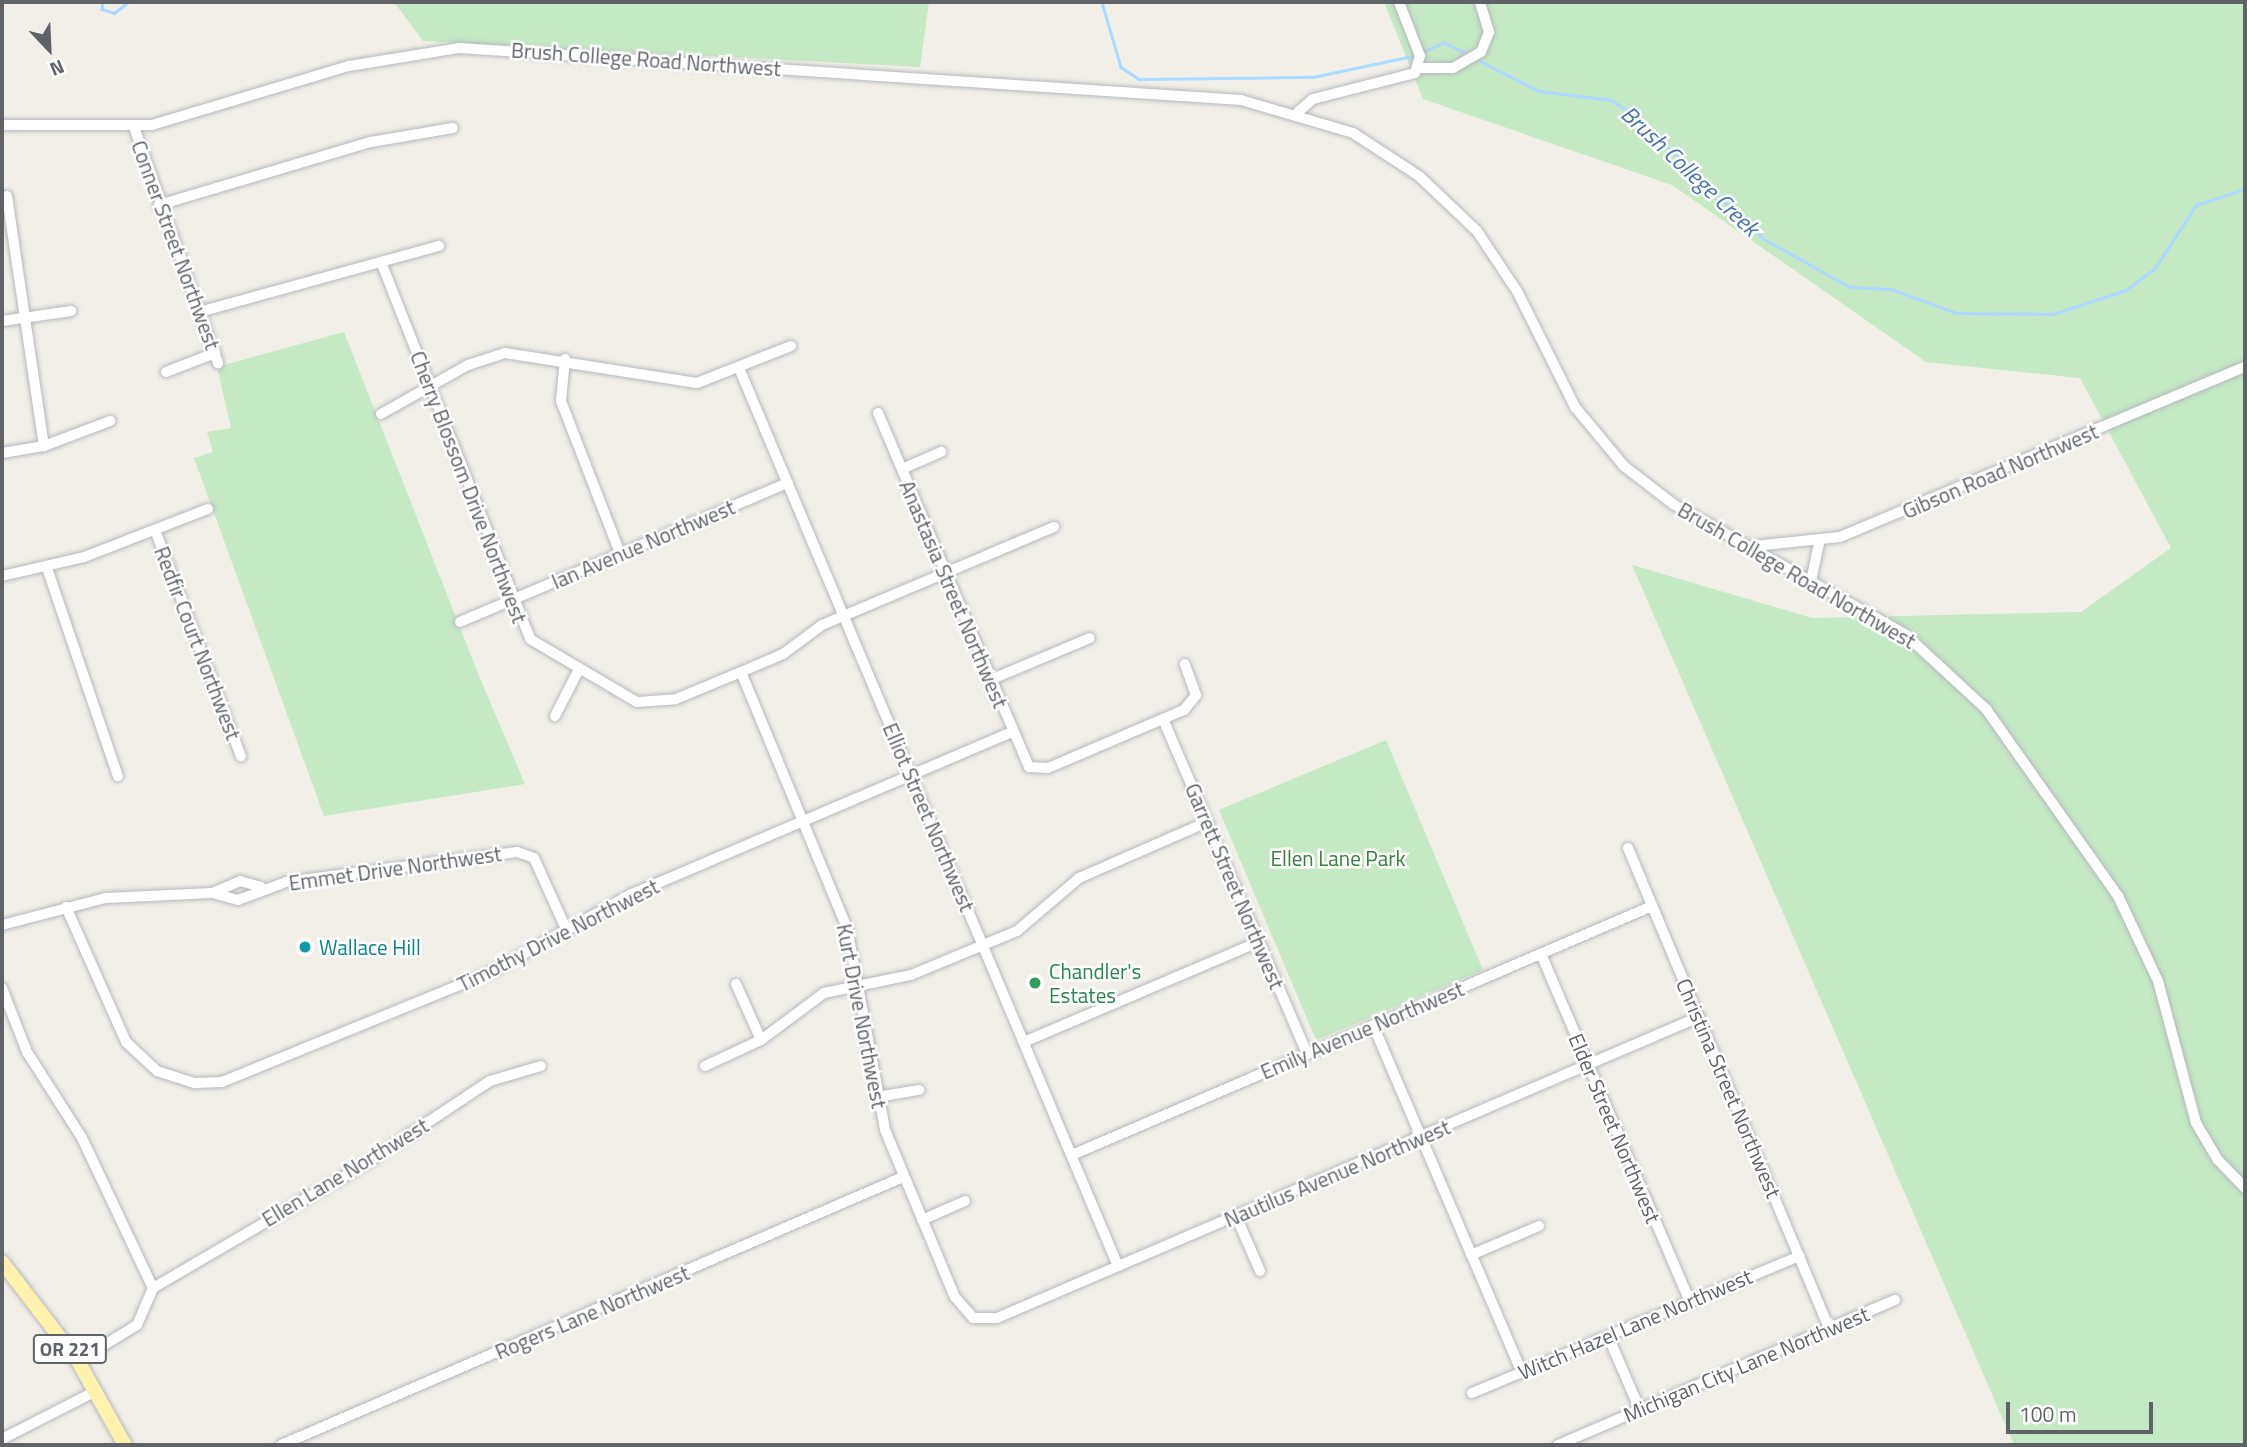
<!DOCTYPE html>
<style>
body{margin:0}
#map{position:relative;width:2247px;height:1447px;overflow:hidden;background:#f1efe8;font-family:"Titillium Web",sans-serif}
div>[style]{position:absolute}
.green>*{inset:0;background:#c5e8c5}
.stream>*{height:2.5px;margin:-1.25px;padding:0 1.25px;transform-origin:1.25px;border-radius:1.25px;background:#aadaff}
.roads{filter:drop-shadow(0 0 2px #b5b8bc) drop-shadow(0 0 2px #b5b8bc)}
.minor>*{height:10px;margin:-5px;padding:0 5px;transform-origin:5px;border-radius:5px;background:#fff}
.major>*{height:14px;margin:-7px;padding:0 7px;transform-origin:7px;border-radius:7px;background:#fff2af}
.dots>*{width:19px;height:19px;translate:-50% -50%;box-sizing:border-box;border:4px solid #fff;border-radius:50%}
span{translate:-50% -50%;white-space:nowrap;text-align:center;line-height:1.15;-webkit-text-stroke:5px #fff;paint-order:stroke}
.shield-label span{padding:2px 5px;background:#fff;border:2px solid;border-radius:5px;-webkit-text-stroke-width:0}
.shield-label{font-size:19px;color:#5f6368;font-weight:700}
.street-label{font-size:21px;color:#5f6368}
.park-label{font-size:21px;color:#348238}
.culture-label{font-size:21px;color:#0d838f}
.left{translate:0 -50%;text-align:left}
.leisure-label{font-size:21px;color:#27864d}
.water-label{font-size:23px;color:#4174aa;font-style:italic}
.frame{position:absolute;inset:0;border:4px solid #5f6368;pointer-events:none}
.north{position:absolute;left:14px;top:14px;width:70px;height:70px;-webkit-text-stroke:5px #fff;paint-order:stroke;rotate:157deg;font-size:19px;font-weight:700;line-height:28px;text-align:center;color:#5f6368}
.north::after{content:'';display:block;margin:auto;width:24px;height:32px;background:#5f6368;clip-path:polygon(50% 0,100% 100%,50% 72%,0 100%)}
.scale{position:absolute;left:2006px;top:1402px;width:147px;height:32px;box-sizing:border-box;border:4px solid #5f6368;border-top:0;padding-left:9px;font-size:21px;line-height:24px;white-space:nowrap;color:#5f6368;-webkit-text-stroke:5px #fff;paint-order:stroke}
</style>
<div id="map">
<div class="green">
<i style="clip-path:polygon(394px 2px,929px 2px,920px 67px,423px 41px)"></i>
<i style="clip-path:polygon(1384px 2px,2245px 2px,2245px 1445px,2014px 1445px,1632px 565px,1812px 618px,2081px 612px,2171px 548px,2080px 378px,1926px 362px,1672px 185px,1423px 99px)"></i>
<i style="clip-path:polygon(344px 332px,479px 676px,525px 784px,324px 816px,194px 458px,213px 452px,207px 432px,231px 428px,217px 367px)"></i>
<i style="clip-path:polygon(1386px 740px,1483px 970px,1316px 1040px,1219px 810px)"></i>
</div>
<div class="stream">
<i style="left:103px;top:2px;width:7px;rotate:98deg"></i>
<i style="left:102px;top:9px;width:13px;rotate:18deg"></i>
<i style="left:114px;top:13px;width:18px;rotate:-38deg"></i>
<i style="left:1102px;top:2px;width:68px;rotate:73.7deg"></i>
<i style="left:1121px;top:67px;width:22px;rotate:34deg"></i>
<i style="left:1139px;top:79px;width:174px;rotate:-0.7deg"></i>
<i style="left:1313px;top:77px;width:106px;rotate:-11.9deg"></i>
<i style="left:1423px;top:52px;width:23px;rotate:-25deg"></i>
<i style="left:1444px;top:42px;width:29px;rotate:27deg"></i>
<i style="left:1476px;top:59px;width:71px;rotate:26.9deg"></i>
<i style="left:1539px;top:91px;width:73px;rotate:7.1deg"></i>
<i style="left:1611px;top:100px;width:25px;rotate:32deg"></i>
<i style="left:1632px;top:113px;width:182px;rotate:43.7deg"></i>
<i style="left:1764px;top:239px;width:98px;rotate:29.2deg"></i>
<i style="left:1850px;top:287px;width:41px;rotate:2.8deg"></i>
<i style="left:1891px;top:289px;width:70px;rotate:20deg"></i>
<i style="left:1957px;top:313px;width:96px;rotate:0.6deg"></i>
<i style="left:2053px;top:314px;width:77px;rotate:-18.2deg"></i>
<i style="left:2126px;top:290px;width:36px;rotate:-37deg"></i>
<i style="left:2155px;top:268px;width:75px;rotate:-56.9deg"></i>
<i style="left:2196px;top:205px;width:52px;rotate:-18.1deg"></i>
</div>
<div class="roads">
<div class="minor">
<i style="left:1419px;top:68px;width:34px"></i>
<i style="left:1453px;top:68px;width:32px;rotate:-30deg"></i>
<i style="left:1481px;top:52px;width:22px;rotate:-68deg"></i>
<i style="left:1489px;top:32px;width:31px;rotate:-107deg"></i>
<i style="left:1298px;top:112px;width:20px;rotate:-41deg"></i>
<i style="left:1313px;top:99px;width:105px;rotate:-14.3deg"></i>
<i style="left:1415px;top:73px;width:18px;rotate:-74deg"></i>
<i style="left:1420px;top:56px;width:58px;rotate:-111.3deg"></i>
<i style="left:2px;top:125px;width:150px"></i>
<i style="left:152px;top:125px;width:206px;rotate:-16.7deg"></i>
<i style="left:349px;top:66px;width:111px;rotate:-9.3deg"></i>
<i style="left:459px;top:48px;width:784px;rotate:3.8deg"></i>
<i style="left:1241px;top:100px;width:117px;rotate:16.4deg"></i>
<i style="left:1353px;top:133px;width:79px;rotate:33.1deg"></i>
<i style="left:1419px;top:176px;width:80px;rotate:43.5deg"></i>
<i style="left:1477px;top:231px;width:72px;rotate:56.3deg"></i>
<i style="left:1517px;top:291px;width:130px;rotate:63.4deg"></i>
<i style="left:1575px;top:407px;width:77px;rotate:50.3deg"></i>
<i style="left:1624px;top:466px;width:62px;rotate:37.8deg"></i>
<i style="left:1673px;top:504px;width:267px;rotate:29.3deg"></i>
<i style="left:1906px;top:635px;width:109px;rotate:42.8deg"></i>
<i style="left:1986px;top:709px;width:229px;rotate:54.8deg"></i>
<i style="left:2118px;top:896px;width:94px;rotate:64.8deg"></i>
<i style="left:2158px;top:981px;width:147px;rotate:75deg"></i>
<i style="left:2196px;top:1123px;width:43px;rotate:59.3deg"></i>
<i style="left:2218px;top:1160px;width:39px;rotate:46deg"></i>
<i style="left:134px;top:127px;width:251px;rotate:70.4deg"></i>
<i style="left:7px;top:196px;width:253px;rotate:81.6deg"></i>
<i style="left:159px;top:205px;width:221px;rotate:-16.6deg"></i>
<i style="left:371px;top:142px;width:83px;rotate:-9.7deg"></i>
<i style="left:381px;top:262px;width:405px;rotate:68.4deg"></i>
<i style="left:530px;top:639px;width:124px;rotate:30.5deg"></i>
<i style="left:637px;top:702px;width:39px;rotate:-4deg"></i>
<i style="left:676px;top:699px;width:70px;rotate:-22.6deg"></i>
<i style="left:741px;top:672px;width:46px;rotate:-23.2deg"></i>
<i style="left:783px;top:654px;width:49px;rotate:-36.6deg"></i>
<i style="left:822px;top:625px;width:252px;rotate:-22.9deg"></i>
<i style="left:199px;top:312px;width:249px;rotate:-15.4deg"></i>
<i style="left:2px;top:321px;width:70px;rotate:-8.2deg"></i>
<i style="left:565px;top:359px;width:42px;rotate:95.4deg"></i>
<i style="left:561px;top:401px;width:163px;rotate:68.8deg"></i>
<i style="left:739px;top:368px;width:975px;rotate:67.12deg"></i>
<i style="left:166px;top:372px;width:53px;rotate:-21.2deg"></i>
<i style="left:878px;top:413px;width:385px;rotate:66.9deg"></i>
<i style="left:1029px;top:767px;width:19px;rotate:3deg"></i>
<i style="left:1048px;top:768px;width:148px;rotate:-23.1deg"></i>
<i style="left:1184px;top:710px;width:19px;rotate:-51deg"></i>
<i style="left:1196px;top:695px;width:33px;rotate:-110deg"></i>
<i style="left:381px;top:414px;width:100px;rotate:-29.4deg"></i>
<i style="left:468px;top:365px;width:39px;rotate:-18deg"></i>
<i style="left:505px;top:353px;width:194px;rotate:8.9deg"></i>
<i style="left:697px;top:383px;width:101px;rotate:-21.5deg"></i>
<i style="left:2px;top:453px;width:43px;rotate:-9.5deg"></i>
<i style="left:44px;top:446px;width:71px;rotate:-20.7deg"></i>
<i style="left:902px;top:469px;width:43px;rotate:-23.6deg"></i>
<i style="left:155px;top:530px;width:242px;rotate:69.2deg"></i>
<i style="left:1754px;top:546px;width:86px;rotate:-6deg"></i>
<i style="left:1840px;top:537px;width:439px;rotate:-22.8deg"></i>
<i style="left:47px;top:568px;width:220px;rotate:71.2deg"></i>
<i style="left:2px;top:576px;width:84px;rotate:-13deg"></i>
<i style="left:84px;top:557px;width:133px;rotate:-21.2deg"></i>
<i style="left:1811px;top:581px;width:40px;rotate:-78deg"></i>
<i style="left:460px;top:622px;width:356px;rotate:-23deg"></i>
<i style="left:741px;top:672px;width:277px;rotate:67.5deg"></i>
<i style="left:847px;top:928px;width:206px;rotate:79.3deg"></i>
<i style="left:885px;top:1130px;width:181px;rotate:67.3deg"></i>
<i style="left:955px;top:1297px;width:28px;rotate:49deg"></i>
<i style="left:973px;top:1318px;width:24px"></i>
<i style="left:997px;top:1318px;width:764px;rotate:-23.21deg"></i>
<i style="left:990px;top:680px;width:108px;rotate:-22.8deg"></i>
<i style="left:555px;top:716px;width:51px;rotate:-62.9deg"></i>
<i style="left:1163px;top:719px;width:365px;rotate:66.7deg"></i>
<i style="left:1628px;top:848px;width:520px;rotate:67.28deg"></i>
<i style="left:212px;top:893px;width:30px;rotate:-23deg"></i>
<i style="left:240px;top:881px;width:22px;rotate:16deg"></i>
<i style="left:66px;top:907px;width:148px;rotate:66deg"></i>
<i style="left:126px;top:1042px;width:42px;rotate:43.1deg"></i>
<i style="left:157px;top:1071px;width:40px;rotate:18deg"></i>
<i style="left:195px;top:1083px;width:27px;rotate:-2deg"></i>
<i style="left:222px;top:1082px;width:291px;rotate:-22.2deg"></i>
<i style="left:491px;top:972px;width:159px;rotate:-29deg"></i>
<i style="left:630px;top:895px;width:415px;rotate:-23.1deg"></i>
<i style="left:2px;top:925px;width:107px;rotate:-14.6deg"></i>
<i style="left:106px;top:898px;width:106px;rotate:-2.7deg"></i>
<i style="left:212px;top:893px;width:27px;rotate:15deg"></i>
<i style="left:238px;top:900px;width:51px;rotate:-20.6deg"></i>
<i style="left:286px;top:882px;width:233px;rotate:-7.4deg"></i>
<i style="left:517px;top:852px;width:18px;rotate:19deg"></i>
<i style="left:534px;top:858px;width:78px;rotate:65.7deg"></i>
<i style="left:1541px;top:954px;width:378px;rotate:66.8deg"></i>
<i style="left:736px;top:984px;width:61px;rotate:65.9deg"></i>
<i style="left:2px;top:988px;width:69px;rotate:68.7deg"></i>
<i style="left:27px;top:1052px;width:102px;rotate:57.4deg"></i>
<i style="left:82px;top:1138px;width:166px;rotate:64.7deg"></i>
<i style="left:153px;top:1288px;width:40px;rotate:113.4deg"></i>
<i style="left:137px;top:1325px;width:69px;rotate:148.6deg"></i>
<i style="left:1373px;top:1025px;width:378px;rotate:66.8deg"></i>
<i style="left:1024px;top:1042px;width:255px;rotate:-23.1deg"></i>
<i style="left:705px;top:1066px;width:62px;rotate:-24.9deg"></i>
<i style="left:761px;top:1040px;width:79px;rotate:-36.7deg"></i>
<i style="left:824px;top:993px;width:89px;rotate:-11.7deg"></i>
<i style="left:911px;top:975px;width:115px;rotate:-22.5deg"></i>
<i style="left:1017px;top:931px;width:82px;rotate:-40.5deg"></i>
<i style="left:1079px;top:878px;width:140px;rotate:-23.6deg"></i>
<i style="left:877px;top:1097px;width:43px;rotate:-9.5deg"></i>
<i style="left:1072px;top:1155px;width:631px;rotate:-23.23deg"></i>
<i style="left:1236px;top:1216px;width:60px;rotate:66.4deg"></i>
<i style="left:922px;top:1220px;width:47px;rotate:-23.8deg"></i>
<i style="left:1471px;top:1255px;width:74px;rotate:-23.1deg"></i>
<i style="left:153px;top:1288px;width:242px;rotate:-30.3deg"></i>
<i style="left:362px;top:1166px;width:154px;rotate:-33.6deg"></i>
<i style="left:490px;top:1081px;width:53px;rotate:-16.4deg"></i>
<i style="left:1608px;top:1336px;width:81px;rotate:66.6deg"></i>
<i style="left:1472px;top:1393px;width:355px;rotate:-22.7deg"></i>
<i style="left:2px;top:1439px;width:106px;rotate:-27.1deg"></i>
<i style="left:281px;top:1445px;width:677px;rotate:-23.31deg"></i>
<i style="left:1558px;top:1445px;width:367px;rotate:-23.3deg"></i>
</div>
<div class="major">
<i style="left:2px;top:1262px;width:125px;rotate:52.5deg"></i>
<i style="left:78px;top:1361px;width:96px;rotate:60.8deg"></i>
</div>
</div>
<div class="dots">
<i style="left:305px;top:947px;background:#0f9aa8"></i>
<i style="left:1035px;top:983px;background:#2e9e5b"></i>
</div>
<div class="shield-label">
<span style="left:70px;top:1349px">OR 221</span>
</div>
<div class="street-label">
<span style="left:646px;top:59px;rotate:4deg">Brush College Road Northwest</span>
<span style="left:176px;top:245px;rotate:70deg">Conner Street Northwest</span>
<span style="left:2000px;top:471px;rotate:-23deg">Gibson Road Northwest</span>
<span style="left:469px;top:487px;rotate:69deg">Cherry Blossom Drive Northwest</span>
<span style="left:643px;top:544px;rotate:-23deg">Ian Avenue Northwest</span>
<span style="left:1797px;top:575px;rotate:30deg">Brush College Road Northwest</span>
<span style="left:954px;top:594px;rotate:67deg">Anastasia Street Northwest</span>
<span style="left:198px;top:643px;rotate:69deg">Redfir Court Northwest</span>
<span style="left:929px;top:817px;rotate:67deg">Elliot Street Northwest</span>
<span style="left:395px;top:868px;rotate:-8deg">Emmet Drive Northwest</span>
<span style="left:1235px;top:886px;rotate:67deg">Garrett Street Northwest</span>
<span style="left:558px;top:935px;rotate:-27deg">Timothy Drive Northwest</span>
<span style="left:862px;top:1016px;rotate:79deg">Kurt Drive Northwest</span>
<span style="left:1362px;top:1030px;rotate:-23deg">Emily Avenue Northwest</span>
<span style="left:1729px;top:1088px;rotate:67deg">Christina Street Northwest</span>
<span style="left:1615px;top:1128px;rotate:67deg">Elder Street Northwest</span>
<span style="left:345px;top:1172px;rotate:-31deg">Ellen Lane Northwest</span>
<span style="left:1337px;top:1173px;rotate:-23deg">Nautilus Avenue Northwest</span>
<span style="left:592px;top:1312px;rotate:-23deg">Rogers Lane Northwest</span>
<span style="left:1635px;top:1324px;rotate:-23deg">Witch Hazel Lane Northwest</span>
<span style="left:1746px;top:1364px;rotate:-23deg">Michigan City Lane Northwest</span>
</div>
<div class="park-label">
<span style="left:1338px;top:858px">Ellen Lane Park</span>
</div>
<div class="culture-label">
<span class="left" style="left:319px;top:947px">Wallace Hill</span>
</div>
<div class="leisure-label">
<span class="left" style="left:1049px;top:983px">Chandler's<br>Estates</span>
</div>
<div class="water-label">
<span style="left:1690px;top:171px;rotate:43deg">Brush College Creek</span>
</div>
<div class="frame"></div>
<div class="north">N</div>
<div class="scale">100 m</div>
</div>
